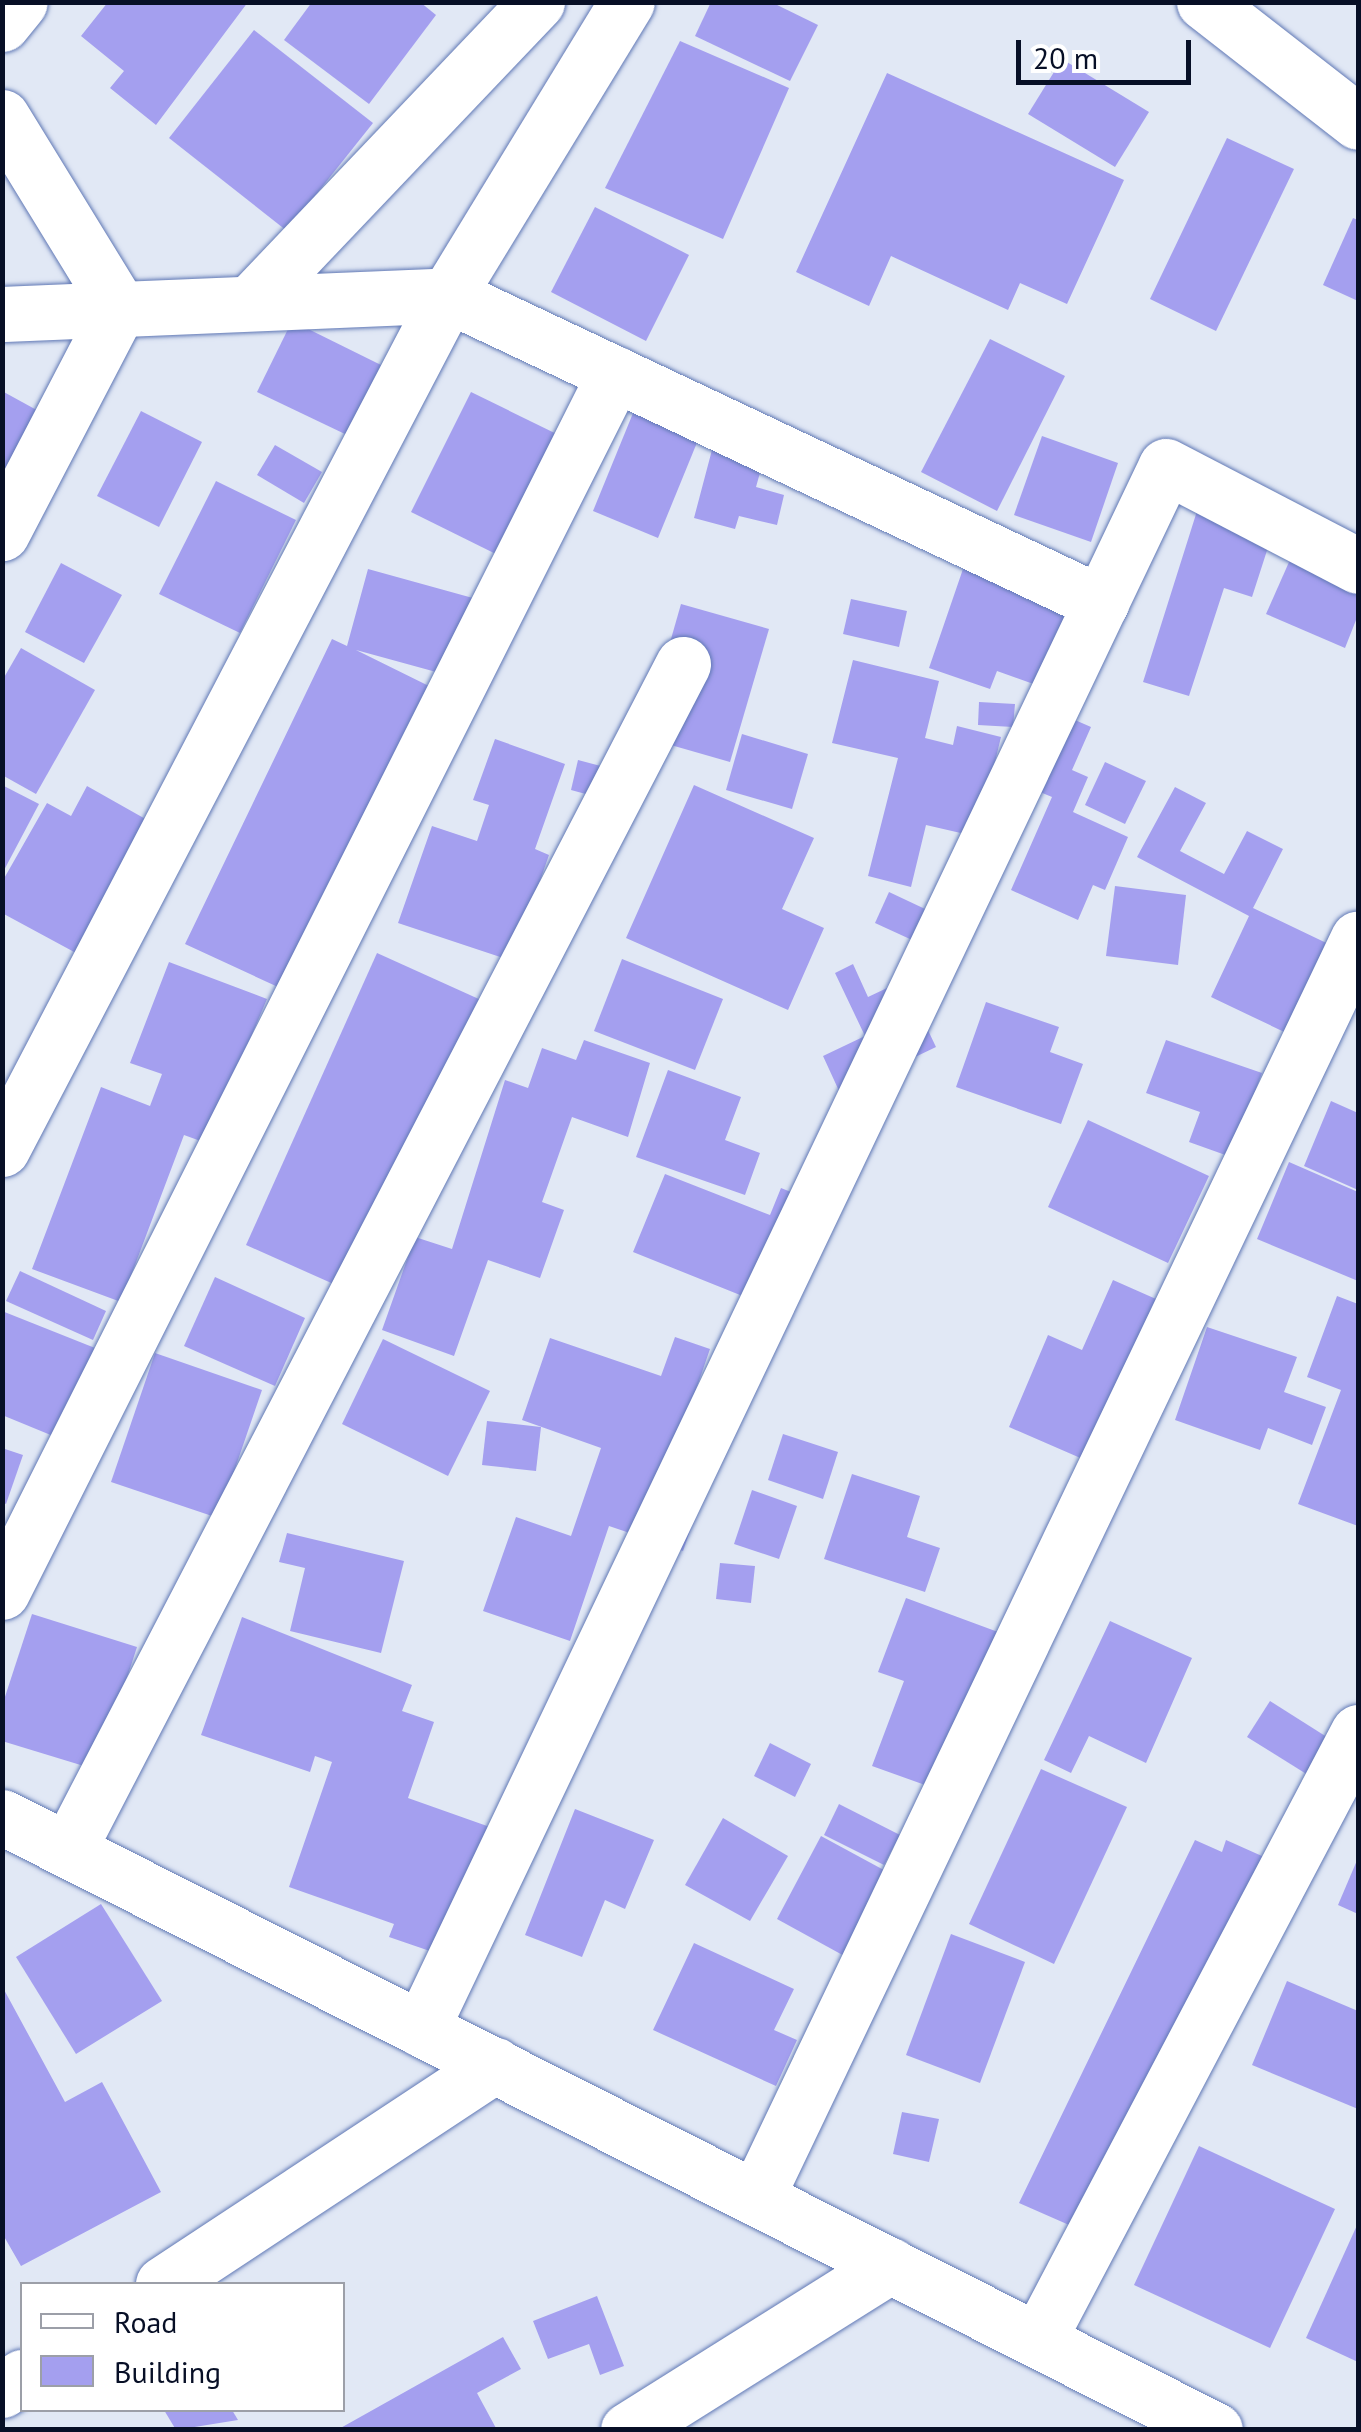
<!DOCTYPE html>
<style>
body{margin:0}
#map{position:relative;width:1361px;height:2432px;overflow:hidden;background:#e1e8f5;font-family:"PT Sans",sans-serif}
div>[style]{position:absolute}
.building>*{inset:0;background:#a49fef}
.roads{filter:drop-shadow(0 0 2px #6078b5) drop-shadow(0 0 2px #6078b5)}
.minor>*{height:55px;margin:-27.5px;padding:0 27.5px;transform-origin:27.5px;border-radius:27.5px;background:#fff}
span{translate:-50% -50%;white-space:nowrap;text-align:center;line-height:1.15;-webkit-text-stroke:8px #fff;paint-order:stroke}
.frame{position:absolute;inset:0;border:5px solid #070f26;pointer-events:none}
.legend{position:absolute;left:20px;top:2282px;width:325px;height:130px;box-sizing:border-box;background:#fff;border:2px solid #9c9fa8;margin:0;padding:12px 18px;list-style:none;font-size:30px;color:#070f26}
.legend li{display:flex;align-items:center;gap:20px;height:50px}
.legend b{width:50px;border:2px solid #9c9fa8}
.scale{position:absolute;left:1016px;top:40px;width:175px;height:45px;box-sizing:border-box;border:5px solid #070f26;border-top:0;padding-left:12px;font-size:30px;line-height:35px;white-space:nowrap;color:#070f26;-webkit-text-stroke:8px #fff;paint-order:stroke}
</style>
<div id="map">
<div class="building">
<i style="clip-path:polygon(108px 2px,248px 2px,156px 125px,110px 88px,124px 71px,81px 36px)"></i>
<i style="clip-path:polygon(312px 2px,420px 2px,436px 15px,369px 104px,284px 40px)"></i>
<i style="clip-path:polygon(711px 2px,771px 2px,818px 25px,790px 81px,695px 36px)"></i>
<i style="clip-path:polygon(254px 30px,373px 123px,287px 231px,169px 138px)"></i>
<i style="clip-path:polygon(680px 41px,789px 88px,723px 239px,605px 188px)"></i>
<i style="clip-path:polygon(1062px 59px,1149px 112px,1115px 167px,1028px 114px)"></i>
<i style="clip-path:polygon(887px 73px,1124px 180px,1067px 304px,1020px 283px,1008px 310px,891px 256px,869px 306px,796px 272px)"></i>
<i style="clip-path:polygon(1227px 138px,1294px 169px,1216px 331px,1150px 299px)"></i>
<i style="clip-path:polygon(595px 207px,689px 255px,646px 341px,551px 292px)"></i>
<i style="clip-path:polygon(1353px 218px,1358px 220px,1358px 301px,1323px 285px)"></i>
<i style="clip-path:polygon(292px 321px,381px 365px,347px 435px,257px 392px)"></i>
<i style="clip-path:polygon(990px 339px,1065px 376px,997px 511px,921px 472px)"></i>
<i style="clip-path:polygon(2px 391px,53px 419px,2px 508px)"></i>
<i style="clip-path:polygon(471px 392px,571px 441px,510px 561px,411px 512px)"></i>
<i style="clip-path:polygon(640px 396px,705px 423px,658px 538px,593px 511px)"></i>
<i style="clip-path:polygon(141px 411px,202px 442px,159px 527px,97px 496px)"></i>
<i style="clip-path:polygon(722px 412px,773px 426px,756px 487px,784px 495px,777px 525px,739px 516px,735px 529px,694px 518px)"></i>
<i style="clip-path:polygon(1042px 436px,1118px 463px,1091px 542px,1014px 515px)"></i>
<i style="clip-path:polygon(275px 445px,322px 472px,304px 503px,257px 475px)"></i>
<i style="clip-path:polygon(216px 481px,296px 520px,240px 633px,159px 594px)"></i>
<i style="clip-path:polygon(1197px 511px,1272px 535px,1252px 597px,1224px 588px,1189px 696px,1143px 682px)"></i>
<i style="clip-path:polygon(975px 534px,1092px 574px,1053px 691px,997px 671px,990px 689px,929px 668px)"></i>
<i style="clip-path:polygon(1301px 535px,1358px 559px,1358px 615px,1345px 648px,1266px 614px)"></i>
<i style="clip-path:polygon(61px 563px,122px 595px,84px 663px,25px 632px)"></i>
<i style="clip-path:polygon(368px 569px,480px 600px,458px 678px,356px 650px,435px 689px,278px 987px,185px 944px,332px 639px,347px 646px)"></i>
<i style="clip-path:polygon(851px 599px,907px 611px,899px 647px,843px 634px)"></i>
<i style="clip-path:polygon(681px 604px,769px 629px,730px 762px,643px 737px)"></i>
<i style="clip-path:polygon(21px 648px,95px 690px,36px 794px,2px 775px,2px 681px)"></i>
<i style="clip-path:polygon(853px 660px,939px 681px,925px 738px,953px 745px,957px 726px,1001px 737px,986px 799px,1004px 843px,926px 825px,911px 887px,868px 876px,898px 758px,832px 743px)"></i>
<i style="clip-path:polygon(979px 702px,1015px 704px,1013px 727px,978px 725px)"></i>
<i style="clip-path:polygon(1036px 703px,1091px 727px,1072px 770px,1088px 777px,1073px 812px,1128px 837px,1105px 890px,1093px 885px,1078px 920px,1011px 890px,1052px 797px,1004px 777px)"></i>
<i style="clip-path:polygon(742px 734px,808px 754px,792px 809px,726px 790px)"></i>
<i style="clip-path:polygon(495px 739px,565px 764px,535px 849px,549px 855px,512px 961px,398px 923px,432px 826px,477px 841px,489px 805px,473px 800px)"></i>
<i style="clip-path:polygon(578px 760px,612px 769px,604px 799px,571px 790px)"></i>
<i style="clip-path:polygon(1105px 762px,1146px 781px,1125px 824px,1085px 805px)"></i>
<i style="clip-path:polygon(2px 785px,39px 804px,2px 874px)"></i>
<i style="clip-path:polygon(694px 785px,814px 838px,782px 909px,824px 928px,788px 1010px,626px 938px)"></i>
<i style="clip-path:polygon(87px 786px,149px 821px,76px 953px,2px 913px,2px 882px,47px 803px,71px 816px)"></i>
<i style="clip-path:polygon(1175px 787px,1206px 803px,1180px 851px,1224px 874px,1247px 831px,1283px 849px,1253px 908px,1341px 950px,1299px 1039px,1211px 997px,1249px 916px,1137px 857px)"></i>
<i style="clip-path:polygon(1115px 886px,1186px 895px,1178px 965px,1106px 956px)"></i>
<i style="clip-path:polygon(889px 892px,974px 932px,960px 962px,875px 923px)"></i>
<i style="clip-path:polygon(377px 953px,481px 1000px,347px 1290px,246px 1245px)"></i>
<i style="clip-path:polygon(622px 959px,723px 999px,695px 1070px,594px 1031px)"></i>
<i style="clip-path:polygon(169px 962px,267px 999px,206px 1143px,184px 1135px,121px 1302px,32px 1269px,101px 1087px,150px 1106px,162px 1074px,130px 1063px)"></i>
<i style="clip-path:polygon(853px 964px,868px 997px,904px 980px,936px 1047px,840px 1093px,823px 1056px,865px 1036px,835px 973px)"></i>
<i style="clip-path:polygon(986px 1002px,1059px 1027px,1050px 1052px,1083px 1064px,1061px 1124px,956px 1087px)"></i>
<i style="clip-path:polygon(584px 1040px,650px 1063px,628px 1137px,572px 1117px,542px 1202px,564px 1210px,540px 1278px,488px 1260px,454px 1356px,382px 1330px,415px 1237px,452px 1249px,505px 1080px,528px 1088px,542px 1048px,576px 1060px)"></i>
<i style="clip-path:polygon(1166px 1040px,1262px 1073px,1231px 1157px,1189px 1142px,1200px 1112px,1146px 1093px)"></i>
<i style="clip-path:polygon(668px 1070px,741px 1097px,725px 1140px,760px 1153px,745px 1195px,636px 1157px)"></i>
<i style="clip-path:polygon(1331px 1101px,1358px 1113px,1358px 1190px,1304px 1166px)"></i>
<i style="clip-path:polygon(1088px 1120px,1209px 1176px,1168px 1263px,1048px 1207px)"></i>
<i style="clip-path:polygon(1289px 1162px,1358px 1192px,1358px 1281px,1257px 1239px)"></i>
<i style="clip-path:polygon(665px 1174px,770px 1215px,781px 1188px,828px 1207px,760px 1303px,633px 1252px)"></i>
<i style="clip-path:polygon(20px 1271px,106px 1311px,93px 1340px,6px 1301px)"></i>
<i style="clip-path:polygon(215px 1277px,305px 1318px,275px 1386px,184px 1346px)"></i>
<i style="clip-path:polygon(1113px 1280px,1156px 1299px,1085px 1460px,1009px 1427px,1048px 1335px,1082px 1350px)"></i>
<i style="clip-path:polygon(1337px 1296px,1358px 1304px,1358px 1526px,1298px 1504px,1341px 1390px,1307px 1377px)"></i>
<i style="clip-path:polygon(2px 1311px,95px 1348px,58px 1438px,2px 1415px)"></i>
<i style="clip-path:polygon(1207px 1327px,1297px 1357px,1284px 1392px,1326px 1407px,1312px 1445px,1268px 1428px,1260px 1450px,1175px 1420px)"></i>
<i style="clip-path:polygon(675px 1337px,710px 1349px,661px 1491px,699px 1505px,683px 1551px,609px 1526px,570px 1641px,483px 1611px,516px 1517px,571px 1536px,601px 1448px,522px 1420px,550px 1338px,661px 1376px)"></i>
<i style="clip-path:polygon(383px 1339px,490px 1391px,448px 1476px,342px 1424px)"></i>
<i style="clip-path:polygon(155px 1353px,262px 1390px,218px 1518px,111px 1482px)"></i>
<i style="clip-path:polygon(487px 1421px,541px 1427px,536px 1471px,482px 1465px)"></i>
<i style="clip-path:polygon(783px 1434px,838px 1452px,823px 1499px,768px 1480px)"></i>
<i style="clip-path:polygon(2px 1448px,23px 1455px,6px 1504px,2px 1502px)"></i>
<i style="clip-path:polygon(852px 1474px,920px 1496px,907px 1537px,940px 1548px,925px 1592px,824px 1559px)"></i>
<i style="clip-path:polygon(752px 1490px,797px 1506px,779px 1559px,734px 1544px)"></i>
<i style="clip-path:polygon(287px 1533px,404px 1561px,381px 1653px,290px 1631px,305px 1568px,279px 1562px)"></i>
<i style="clip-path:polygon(720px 1563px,755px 1566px,751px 1603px,716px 1599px)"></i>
<i style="clip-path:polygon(906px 1598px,998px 1632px,939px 1790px,872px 1766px,904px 1681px,878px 1672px)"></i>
<i style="clip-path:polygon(32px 1614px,137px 1647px,97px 1770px,2px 1741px,2px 1706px)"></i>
<i style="clip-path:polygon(242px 1617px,412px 1685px,402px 1711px,434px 1722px,408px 1798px,504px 1832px,459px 1961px,389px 1937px,394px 1924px,289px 1887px,332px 1762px,315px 1756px,310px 1772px,201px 1735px)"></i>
<i style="clip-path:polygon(1110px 1621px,1192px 1658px,1146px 1763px,1089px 1736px,1071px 1773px,1044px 1760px)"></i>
<i style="clip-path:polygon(1270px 1701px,1330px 1739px,1308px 1775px,1247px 1737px)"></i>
<i style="clip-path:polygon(770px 1743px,811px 1764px,795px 1797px,754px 1776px)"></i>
<i style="clip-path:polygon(1041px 1769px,1127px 1807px,1054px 1964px,969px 1924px)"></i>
<i style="clip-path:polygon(839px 1804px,900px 1835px,884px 1865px,824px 1835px)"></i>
<i style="clip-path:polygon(575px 1809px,654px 1840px,625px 1909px,605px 1900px,582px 1957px,525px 1935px)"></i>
<i style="clip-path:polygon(723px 1818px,788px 1856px,750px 1921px,685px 1885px)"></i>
<i style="clip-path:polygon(821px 1836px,893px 1875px,848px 1958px,777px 1919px)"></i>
<i style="clip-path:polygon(1195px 1840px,1222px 1852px,1226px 1840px,1282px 1865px,1110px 2243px,1019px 2203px)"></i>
<i style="clip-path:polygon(1358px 1858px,1358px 1914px,1338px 1905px)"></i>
<i style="clip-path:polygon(101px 1904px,162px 2001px,76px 2054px,16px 1957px)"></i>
<i style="clip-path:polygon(951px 1934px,1025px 1962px,980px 2083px,906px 2055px)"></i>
<i style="clip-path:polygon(694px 1943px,794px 1989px,774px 2030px,797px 2040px,776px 2086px,653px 2030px)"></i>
<i style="clip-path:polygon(1287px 1981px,1358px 2011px,1358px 2109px,1252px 2065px)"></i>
<i style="clip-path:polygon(2px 1986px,65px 2102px,102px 2082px,161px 2192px,21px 2266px,2px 2233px)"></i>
<i style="clip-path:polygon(902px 2112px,939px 2119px,929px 2162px,893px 2154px)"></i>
<i style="clip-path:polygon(1199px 2146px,1335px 2209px,1270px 2348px,1134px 2285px)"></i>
<i style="clip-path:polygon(1358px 2223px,1358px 2362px,1306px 2338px)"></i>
<i style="clip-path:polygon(597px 2296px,624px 2366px,600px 2375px,589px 2344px,548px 2359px,533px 2321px)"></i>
<i style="clip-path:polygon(503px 2337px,521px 2369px,477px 2393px,497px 2430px,337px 2430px)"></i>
<i style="clip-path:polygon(164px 2410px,232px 2410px,238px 2420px,176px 2430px)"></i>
</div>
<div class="roads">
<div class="minor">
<i style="left:1204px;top:2px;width:195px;rotate:37.9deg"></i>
<i style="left:2px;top:24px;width:28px;rotate:-51deg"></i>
<i style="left:2px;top:117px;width:224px;rotate:58.5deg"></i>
<i style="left:119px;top:308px;width:254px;rotate:117.5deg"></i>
<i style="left:253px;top:300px;width:412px;rotate:-46.4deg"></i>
<i style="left:2px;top:314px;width:446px;rotate:-2.4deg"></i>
<i style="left:448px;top:295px;width:722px;rotate:25.25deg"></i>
<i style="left:2px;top:1149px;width:963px;rotate:-62.42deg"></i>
<i style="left:448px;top:295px;width:343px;rotate:-58.6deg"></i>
<i style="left:2px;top:1592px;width:1364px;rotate:-63.3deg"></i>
<i style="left:2px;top:1817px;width:1359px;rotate:26.81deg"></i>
<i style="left:68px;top:1850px;width:1336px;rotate:-62.59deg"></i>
<i style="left:421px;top:2029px;width:1731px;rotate:-64.52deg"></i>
<i style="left:1166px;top:466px;width:216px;rotate:27.5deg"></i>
<i style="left:756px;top:2198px;width:1396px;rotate:-64.46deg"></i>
<i style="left:163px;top:2284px;width:398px;rotate:-33.4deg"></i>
<i style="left:1038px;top:2340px;width:687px;rotate:-62.24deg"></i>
<i style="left:2px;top:2390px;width:24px;rotate:-33deg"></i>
<i style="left:628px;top:2430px;width:310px;rotate:-32.1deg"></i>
</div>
</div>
<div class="frame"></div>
<ul class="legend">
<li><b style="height:12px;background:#fff"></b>Road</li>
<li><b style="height:28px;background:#a49fef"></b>Building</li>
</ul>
<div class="scale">20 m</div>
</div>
